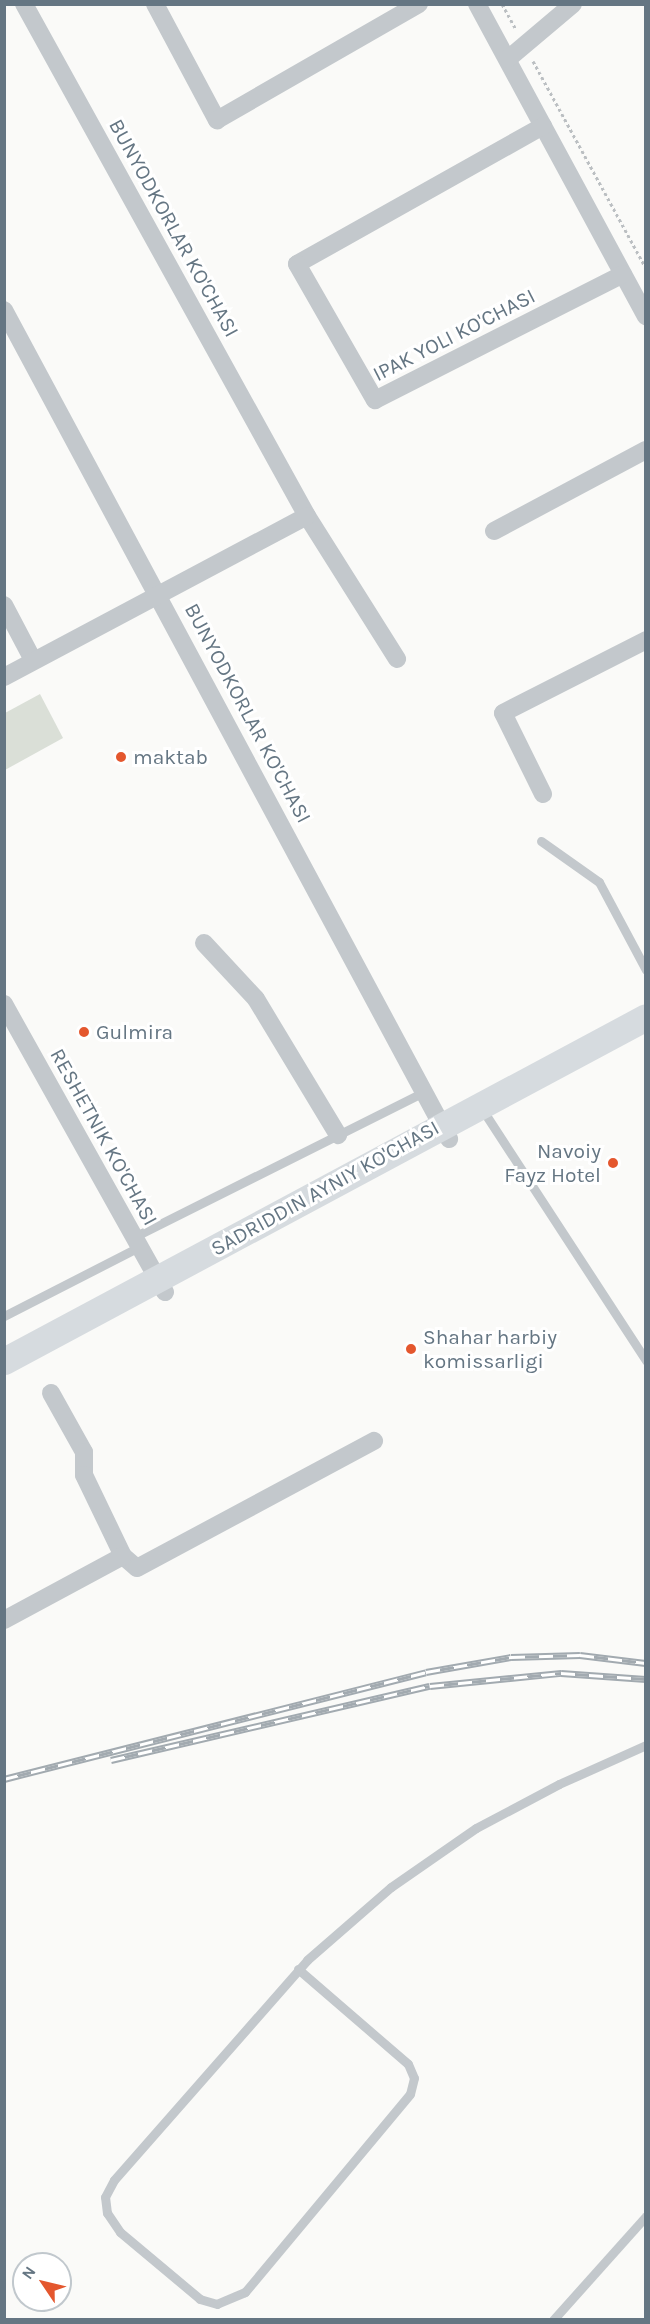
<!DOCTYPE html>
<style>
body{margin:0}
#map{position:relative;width:650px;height:2324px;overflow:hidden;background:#fafaf8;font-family:Karla,sans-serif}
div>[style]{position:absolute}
.green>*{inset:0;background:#dadfd7}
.path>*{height:3px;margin-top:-1.5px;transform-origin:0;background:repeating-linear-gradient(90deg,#bbbfc2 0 3px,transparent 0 6px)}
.service>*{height:9px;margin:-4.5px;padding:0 4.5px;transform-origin:4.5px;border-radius:4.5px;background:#c3c8cc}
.minor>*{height:18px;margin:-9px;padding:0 9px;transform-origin:9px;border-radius:9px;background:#c3c8cc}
.secondary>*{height:27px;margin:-13.5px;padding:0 13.5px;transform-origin:13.5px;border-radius:13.5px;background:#d6dbdf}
.rail>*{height:7px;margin-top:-3.5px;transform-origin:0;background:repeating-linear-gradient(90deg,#fff 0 14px,#a2aab0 0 28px);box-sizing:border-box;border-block:2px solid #a2aab0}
.dots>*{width:16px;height:16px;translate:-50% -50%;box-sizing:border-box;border:3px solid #fff;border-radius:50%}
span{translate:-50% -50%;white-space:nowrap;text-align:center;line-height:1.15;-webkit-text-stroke:6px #fff;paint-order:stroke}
.street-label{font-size:21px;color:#657683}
.poi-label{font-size:21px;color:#657683}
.left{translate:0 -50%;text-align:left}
.right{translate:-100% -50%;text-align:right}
.frame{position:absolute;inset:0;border:6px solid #657683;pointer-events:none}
.north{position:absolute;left:12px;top:2252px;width:60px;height:60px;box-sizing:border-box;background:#fff;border:2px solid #c1c8cd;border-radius:50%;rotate:305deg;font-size:16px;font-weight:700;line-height:24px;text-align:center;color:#657683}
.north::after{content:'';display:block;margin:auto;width:21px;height:27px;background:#e4572e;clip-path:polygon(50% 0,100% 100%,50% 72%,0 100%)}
</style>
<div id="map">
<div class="green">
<i style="clip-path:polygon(40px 694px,63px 738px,5px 770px,5px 713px)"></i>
</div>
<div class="path">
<i style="left:502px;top:4px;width:29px;rotate:61deg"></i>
<i style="left:533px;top:61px;width:236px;rotate:61.4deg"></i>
</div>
<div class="service">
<i style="left:541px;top:841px;width:71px;rotate:35.3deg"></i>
<i style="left:599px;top:882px;width:100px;rotate:61.9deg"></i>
<i style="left:482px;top:1109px;width:301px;rotate:56.9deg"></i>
<i style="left:134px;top:1237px;width:324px;rotate:-26.6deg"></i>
<i style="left:4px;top:1316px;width:152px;rotate:-27.1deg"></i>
<i style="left:298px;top:1969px;width:145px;rotate:40.8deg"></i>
<i style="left:408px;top:2064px;width:15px;rotate:67deg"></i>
<i style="left:414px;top:2078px;width:16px;rotate:104deg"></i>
<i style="left:410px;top:2094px;width:258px;rotate:129.8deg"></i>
<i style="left:245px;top:2292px;width:30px;rotate:157deg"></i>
<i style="left:217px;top:2304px;width:18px;rotate:-164deg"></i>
<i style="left:200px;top:2299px;width:104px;rotate:-140.1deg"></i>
<i style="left:120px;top:2232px;width:23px;rotate:-124deg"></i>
<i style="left:107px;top:2213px;width:16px;rotate:-97deg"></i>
<i style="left:105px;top:2197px;width:19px;rotate:-62deg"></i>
<i style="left:114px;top:2180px;width:293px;rotate:-48.7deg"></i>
<i style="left:307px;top:1960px;width:111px;rotate:-41deg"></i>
<i style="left:391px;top:1887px;width:103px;rotate:-34.8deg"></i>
<i style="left:476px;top:1828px;width:94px;rotate:-27.9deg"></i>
<i style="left:559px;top:1784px;width:95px;rotate:-24.1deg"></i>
<i style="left:553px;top:2320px;width:140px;rotate:-48.2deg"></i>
</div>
<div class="minor">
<i style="left:24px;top:4px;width:585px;rotate:61.07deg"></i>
<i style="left:307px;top:516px;width:169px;rotate:57.8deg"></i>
<i style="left:155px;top:4px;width:132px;rotate:61.9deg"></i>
<i style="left:217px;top:120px;width:233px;rotate:-29.9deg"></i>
<i style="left:477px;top:4px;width:355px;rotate:61.6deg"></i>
<i style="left:508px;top:59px;width:85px;rotate:-40.2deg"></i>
<i style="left:543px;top:126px;width:282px;rotate:150.7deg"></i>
<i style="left:297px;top:264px;width:157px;rotate:60.2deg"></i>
<i style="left:375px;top:400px;width:278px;rotate:-26.9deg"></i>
<i style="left:4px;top:310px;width:941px;rotate:61.77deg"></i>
<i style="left:494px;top:531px;width:172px;rotate:-28.1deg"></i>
<i style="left:4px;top:605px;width:62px;rotate:62.2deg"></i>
<i style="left:4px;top:677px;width:343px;rotate:-28deg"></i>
<i style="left:543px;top:794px;width:90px;rotate:-116.3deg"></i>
<i style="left:503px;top:713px;width:161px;rotate:-27deg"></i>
<i style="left:204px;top:943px;width:76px;rotate:47.1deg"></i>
<i style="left:256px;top:999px;width:159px;rotate:58.9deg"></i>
<i style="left:4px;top:1004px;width:330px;rotate:60.8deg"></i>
<i style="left:51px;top:1393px;width:68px;rotate:60.8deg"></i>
<i style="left:84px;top:1452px;width:23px;rotate:90deg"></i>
<i style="left:84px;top:1475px;width:90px;rotate:64.3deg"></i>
<i style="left:123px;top:1556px;width:18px;rotate:41deg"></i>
<i style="left:137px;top:1568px;width:269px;rotate:-28.2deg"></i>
<i style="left:4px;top:1620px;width:135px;rotate:-28.3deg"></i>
</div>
<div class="secondary">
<i style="left:4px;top:1361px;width:728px;rotate:-28.18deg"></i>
</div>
<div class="rail">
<i style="left:111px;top:1760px;width:327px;rotate:-13.1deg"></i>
<i style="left:430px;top:1686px;width:132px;rotate:-5.7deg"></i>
<i style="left:561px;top:1673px;width:85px;rotate:4deg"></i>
<i style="left:4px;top:1779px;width:435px;rotate:-14.2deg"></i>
<i style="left:426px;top:1672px;width:86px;rotate:-10deg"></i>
<i style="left:511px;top:1657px;width:69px;rotate:-1.7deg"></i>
<i style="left:580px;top:1655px;width:66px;rotate:6.9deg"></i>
</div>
<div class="dots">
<i style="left:121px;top:757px;background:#e4572e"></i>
<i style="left:84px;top:1032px;background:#e4572e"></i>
<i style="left:613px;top:1163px;background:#e4572e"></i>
<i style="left:411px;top:1349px;background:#e4572e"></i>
</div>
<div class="street-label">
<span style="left:174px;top:228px;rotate:61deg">BUNYODKORLAR KO'CHASI</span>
<span style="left:454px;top:335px;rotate:-27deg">IPAK YOLI KO'CHASI</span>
<span style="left:248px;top:713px;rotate:62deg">BUNYODKORLAR KO'CHASI</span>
<span style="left:104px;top:1137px;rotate:61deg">RESHETNIK KO'CHASI</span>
<span style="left:325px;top:1188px;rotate:-29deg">SADRIDDIN AYNIY KO'CHASI</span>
</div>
<div class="poi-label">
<span class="left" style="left:133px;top:757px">maktab</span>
<span class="left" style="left:96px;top:1032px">Gulmira</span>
<span class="right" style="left:601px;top:1163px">Navoiy<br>Fayz Hotel</span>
<span class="left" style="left:423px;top:1349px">Shahar harbiy<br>komissarligi</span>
</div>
<div class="frame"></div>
<div class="north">N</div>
</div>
